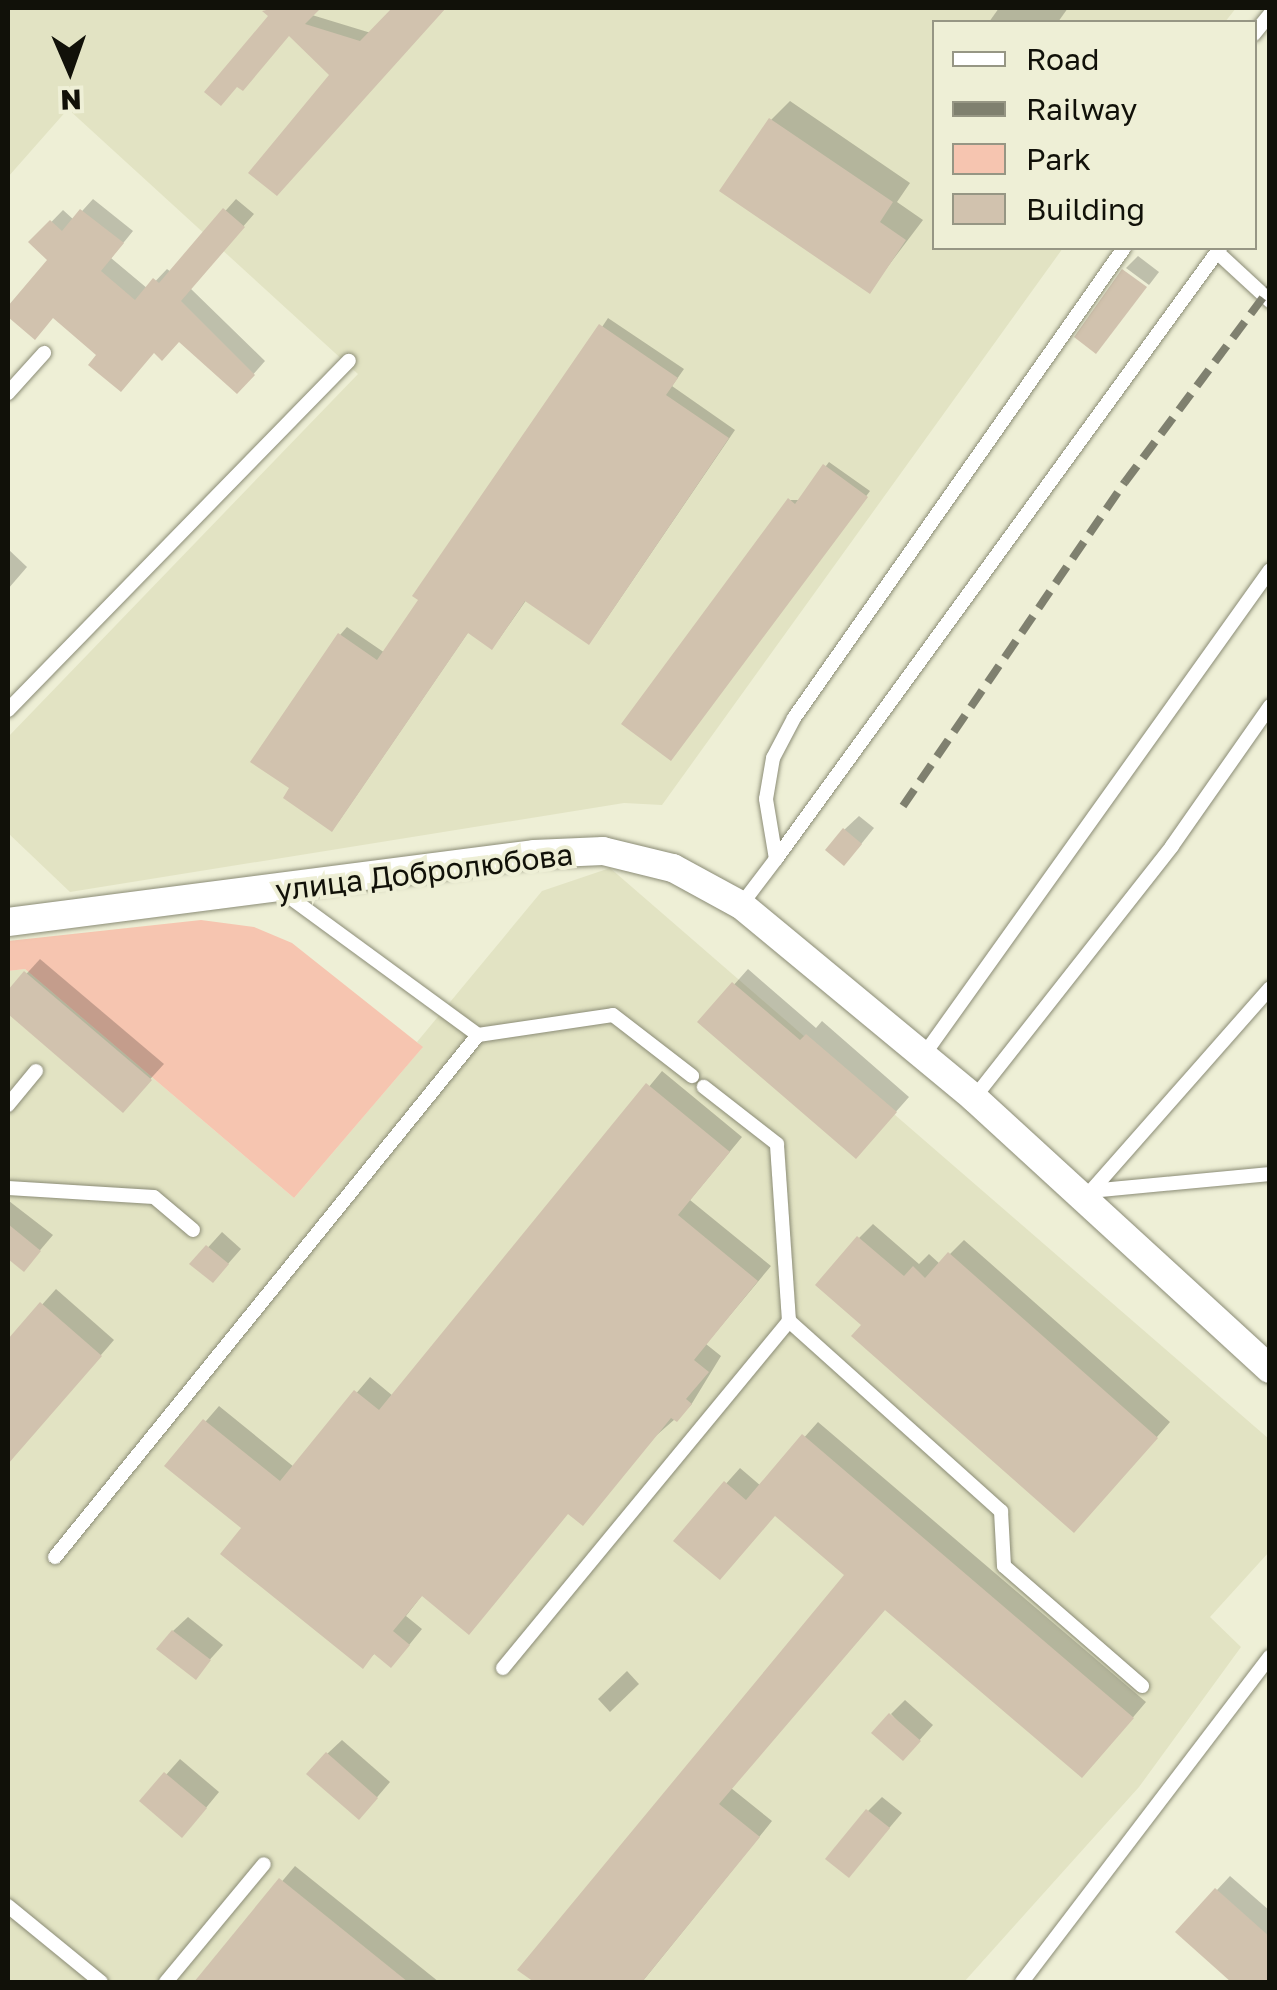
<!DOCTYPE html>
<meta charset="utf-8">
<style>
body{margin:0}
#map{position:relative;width:1277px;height:1990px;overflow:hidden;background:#eeefd6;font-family:"Golos Text",sans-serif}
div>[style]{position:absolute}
.built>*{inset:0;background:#e2e3c3}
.green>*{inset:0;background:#f6c5b0}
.shadow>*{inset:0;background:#0003}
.building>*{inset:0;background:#d1c2ae}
.roads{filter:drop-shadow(0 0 2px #8b8c76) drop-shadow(0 0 2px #8b8c76)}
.service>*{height:14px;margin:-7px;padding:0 7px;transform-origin:7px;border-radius:7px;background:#fff}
.minor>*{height:28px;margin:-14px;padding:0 14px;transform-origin:14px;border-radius:14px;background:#fff}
.rail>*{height:8px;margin-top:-4px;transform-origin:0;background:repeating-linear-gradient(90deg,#7f806f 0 20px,transparent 0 30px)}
span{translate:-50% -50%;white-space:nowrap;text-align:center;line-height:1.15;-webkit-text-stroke:8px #eeefd6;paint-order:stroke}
.street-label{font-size:30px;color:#111109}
.frame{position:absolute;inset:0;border:10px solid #111109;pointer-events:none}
.legend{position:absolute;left:932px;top:20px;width:325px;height:230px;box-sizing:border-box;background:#eeefd6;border:2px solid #969684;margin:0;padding:12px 18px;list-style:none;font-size:30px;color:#111109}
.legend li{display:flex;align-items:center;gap:20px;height:50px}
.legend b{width:50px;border:2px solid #969684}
.north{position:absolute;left:20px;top:20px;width:100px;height:100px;-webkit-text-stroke:8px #eeefd6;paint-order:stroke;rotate:178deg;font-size:28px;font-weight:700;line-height:40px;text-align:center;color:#111109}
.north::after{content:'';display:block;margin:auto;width:35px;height:45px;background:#111109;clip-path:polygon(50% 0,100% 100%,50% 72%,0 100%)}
</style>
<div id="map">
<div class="built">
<i style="clip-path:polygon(8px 8px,1236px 8px,1225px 22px,934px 22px,934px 248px,1063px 248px,662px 805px,624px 803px,70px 892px,8px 833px,8px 737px,358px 374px,68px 109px,8px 177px)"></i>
<i style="clip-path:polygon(610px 868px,1269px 1439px,1269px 1552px,1210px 1617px,1241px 1647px,1139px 1787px,964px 1982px,8px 1982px,8px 971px,25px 969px,294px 1198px,422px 1048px,417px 1042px,542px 891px)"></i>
</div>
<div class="green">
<i style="clip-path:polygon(201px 920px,254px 927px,292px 943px,423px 1047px,294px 1198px,25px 969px,8px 971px,8px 941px)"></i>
</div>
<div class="shadow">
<i style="clip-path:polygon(269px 8px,317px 8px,312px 15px,371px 33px,395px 8px,443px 8px,286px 184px,332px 75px)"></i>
<i style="clip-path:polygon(999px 8px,1068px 8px,1058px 22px,989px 22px)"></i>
<i style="clip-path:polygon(790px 101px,910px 183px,897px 202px,923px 220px,870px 290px,771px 120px)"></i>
<i style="clip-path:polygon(93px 199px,133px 231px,111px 258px,148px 289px,167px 269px,171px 272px,236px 199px,254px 214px,190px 288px,265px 361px,249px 379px,179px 339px,154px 351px,100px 355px,54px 316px,35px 337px,8px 314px,50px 260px,32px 242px,63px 210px,74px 220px)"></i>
<i style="clip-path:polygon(1138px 256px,1159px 272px,1149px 285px,1126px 268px)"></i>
<i style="clip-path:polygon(608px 318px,684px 369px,672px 386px,735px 430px,596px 634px,527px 599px,499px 639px,469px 631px,339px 821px,340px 635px,347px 627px,385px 653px)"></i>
<i style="clip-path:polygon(829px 462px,870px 491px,675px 753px,790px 500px,800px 500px)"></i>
<i style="clip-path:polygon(8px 549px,27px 567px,8px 589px)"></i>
<i style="clip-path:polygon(859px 816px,874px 828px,858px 848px,844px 830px)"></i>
<i style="clip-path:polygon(40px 959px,164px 1064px,123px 1109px,8px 1011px,8px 994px)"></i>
<i style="clip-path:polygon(748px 969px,816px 1028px,822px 1021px,909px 1097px,870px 1141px,701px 1022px)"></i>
<i style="clip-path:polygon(662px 1071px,742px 1137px,690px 1200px,771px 1266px,706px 1344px,721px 1356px,691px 1405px,569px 1512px,423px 1594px,406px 1616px,422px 1629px,405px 1650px,376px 1652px,362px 1666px,244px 1528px,168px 1465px,219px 1406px,294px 1467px,370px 1377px,393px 1396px)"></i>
<i style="clip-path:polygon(9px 1201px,53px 1235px,24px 1269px,8px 1256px)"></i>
<i style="clip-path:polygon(873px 1224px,919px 1264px,929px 1254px,940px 1264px,964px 1240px,1170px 1422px,1088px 1516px,864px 1325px,859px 1238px)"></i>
<i style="clip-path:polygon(222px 1232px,241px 1249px,227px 1265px,193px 1264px)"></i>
<i style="clip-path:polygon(56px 1289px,114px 1340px,8px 1462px,8px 1343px)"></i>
<i style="clip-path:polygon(818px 1422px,1146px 1702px,1096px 1761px,886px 1608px,731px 1788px,772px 1821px,642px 1982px,538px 1982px,521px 1969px,847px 1575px,776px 1514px,676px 1540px,740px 1468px,761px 1486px)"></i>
<i style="clip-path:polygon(188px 1617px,223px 1645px,195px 1676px,173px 1631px)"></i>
<i style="clip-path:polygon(627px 1671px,639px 1684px,610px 1712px,598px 1699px)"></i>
<i style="clip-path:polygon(905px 1700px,933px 1725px,917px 1743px,891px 1714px)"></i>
<i style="clip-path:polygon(342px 1740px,390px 1782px,373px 1802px,327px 1754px)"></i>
<i style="clip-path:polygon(180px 1759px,219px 1792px,196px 1820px,143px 1801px)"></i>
<i style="clip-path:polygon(882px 1797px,902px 1813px,849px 1875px,868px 1811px)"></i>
<i style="clip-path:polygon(295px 1866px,439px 1982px,197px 1982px)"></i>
<i style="clip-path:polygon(1230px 1876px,1270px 1911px,1270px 1982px,1235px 1982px,1178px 1932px)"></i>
</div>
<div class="building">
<i style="clip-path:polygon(275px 8px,321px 8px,305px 24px,360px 41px,392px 8px,446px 8px,277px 196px,248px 173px,329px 75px,289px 36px,243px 91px,237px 87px,221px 106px,204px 92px,268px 16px,262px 11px)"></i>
<i style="clip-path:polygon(769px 118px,893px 202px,880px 222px,906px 240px,870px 294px,719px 191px)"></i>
<i style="clip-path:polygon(223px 208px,245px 227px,181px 301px,255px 375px,237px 394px,179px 342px,162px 361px,154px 353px,121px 392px,88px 365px,96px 355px,53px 318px,35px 340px,8px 317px,8px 306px,47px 260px,28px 242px,50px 220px,62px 231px,80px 209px,124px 243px,101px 271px,135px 300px,153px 278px,159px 283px)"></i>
<i style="clip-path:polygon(1122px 269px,1147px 287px,1096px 354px,1074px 337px)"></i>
<i style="clip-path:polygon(599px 324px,678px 378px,666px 395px,729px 438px,589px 645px,525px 601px,492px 650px,468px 633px,332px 832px,283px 798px,289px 788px,250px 762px,338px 633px,377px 660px,418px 600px,412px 596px)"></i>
<i style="clip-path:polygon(823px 464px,868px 497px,671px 761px,621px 724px,788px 498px,795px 504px)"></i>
<i style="clip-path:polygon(843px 828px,862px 844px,844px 866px,825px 850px)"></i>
<i style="clip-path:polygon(24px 971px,152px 1080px,123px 1113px,8px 1014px,8px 990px)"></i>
<i style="clip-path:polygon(732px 982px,800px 1040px,806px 1034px,897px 1112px,856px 1159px,697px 1022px)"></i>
<i style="clip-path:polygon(646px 1083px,730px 1152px,678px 1215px,758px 1281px,694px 1360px,709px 1372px,686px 1399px,692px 1404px,677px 1422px,671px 1418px,583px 1526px,568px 1514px,469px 1635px,422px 1596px,393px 1631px,410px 1645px,391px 1668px,374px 1654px,363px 1669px,220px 1554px,241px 1528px,164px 1466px,203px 1419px,280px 1481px,354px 1390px,379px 1410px)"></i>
<i style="clip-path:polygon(8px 1224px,41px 1251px,24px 1272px,8px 1259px)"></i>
<i style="clip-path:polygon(857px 1236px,904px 1276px,913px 1266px,925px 1278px,948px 1252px,1158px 1438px,1074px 1533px,851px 1336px,861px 1325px,815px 1285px)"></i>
<i style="clip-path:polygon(206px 1245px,229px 1264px,213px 1283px,189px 1264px)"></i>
<i style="clip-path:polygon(40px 1302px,102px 1356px,8px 1464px,8px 1339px)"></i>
<i style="clip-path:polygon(802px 1434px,1134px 1718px,1082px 1778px,885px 1610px,719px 1804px,760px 1837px,642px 1982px,534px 1982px,517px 1970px,844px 1575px,775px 1516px,720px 1580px,673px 1541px,724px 1481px,746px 1500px)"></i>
<i style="clip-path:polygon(172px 1630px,211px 1660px,196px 1680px,156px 1649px)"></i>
<i style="clip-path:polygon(889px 1713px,921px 1741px,903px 1761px,871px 1733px)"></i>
<i style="clip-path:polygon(326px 1752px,378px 1798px,359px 1820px,306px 1774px)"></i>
<i style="clip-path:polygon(164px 1772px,207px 1808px,182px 1838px,139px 1801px)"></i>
<i style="clip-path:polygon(866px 1809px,890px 1828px,849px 1878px,825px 1859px)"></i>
<i style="clip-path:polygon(279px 1878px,408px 1982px,194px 1982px)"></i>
<i style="clip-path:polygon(1215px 1888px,1270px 1937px,1270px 1982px,1231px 1982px,1175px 1932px)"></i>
</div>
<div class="roads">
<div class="service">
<i style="left:1254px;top:34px;width:26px;rotate:-51deg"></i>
<i style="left:1218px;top:253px;width:71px;rotate:42.7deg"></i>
<i style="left:8px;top:393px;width:54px;rotate:-48deg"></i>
<i style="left:8px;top:710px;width:488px;rotate:-45.7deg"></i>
<i style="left:776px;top:859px;width:755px;rotate:-53.99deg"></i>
<i style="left:741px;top:905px;width:58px;rotate:-52.7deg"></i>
<i style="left:776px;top:859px;width:61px;rotate:-99.5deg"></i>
<i style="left:766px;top:799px;width:42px;rotate:-80.3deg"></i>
<i style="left:773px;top:758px;width:45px;rotate:-62.3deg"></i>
<i style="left:794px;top:718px;width:574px;rotate:-54.93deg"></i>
<i style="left:478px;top:1035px;width:136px;rotate:-8.4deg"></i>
<i style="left:613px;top:1015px;width:100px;rotate:37.7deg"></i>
<i style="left:923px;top:1056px;width:597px;rotate:-54.47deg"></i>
<i style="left:974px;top:1098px;width:320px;rotate:-51.8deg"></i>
<i style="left:1172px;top:846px;width:171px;rotate:-55deg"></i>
<i style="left:8px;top:1105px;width:44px;rotate:-50.5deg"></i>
<i style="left:8px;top:1188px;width:146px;rotate:3.5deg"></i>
<i style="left:154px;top:1197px;width:51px;rotate:40.2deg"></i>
<i style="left:1092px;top:1190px;width:269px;rotate:-48.6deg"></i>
<i style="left:1090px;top:1191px;width:181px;rotate:-5.4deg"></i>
<i style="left:789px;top:1321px;width:285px;rotate:41.9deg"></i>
<i style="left:1001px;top:1511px;width:55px;rotate:86.9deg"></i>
<i style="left:1004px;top:1566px;width:183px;rotate:41deg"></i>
<i style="left:55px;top:1557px;width:672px;rotate:-50.98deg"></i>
<i style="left:478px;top:1035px;width:245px;rotate:-143.8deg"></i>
<i style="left:503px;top:1668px;width:450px;rotate:-50.5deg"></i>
<i style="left:789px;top:1321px;width:177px;rotate:-93.9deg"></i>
<i style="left:777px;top:1144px;width:93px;rotate:-142deg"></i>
<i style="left:8px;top:1906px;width:120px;rotate:39.3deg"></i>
<i style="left:166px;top:1982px;width:153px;rotate:-50.3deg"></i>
<i style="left:1022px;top:1982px;width:409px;rotate:-52.7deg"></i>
</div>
<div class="minor">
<i style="left:8px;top:922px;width:530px;rotate:-7.37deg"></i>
<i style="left:534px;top:854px;width:69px;rotate:-2.5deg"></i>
<i style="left:603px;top:851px;width:72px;rotate:13.7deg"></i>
<i style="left:673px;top:868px;width:77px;rotate:28.6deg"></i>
<i style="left:741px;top:905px;width:303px;rotate:39.6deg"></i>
<i style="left:974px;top:1098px;width:401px;rotate:42.5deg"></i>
</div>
</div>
<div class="rail">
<i style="left:903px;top:806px;width:393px;rotate:-55.6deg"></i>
<i style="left:1125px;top:482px;width:242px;rotate:-53.2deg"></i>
</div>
<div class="street-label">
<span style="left:424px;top:872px;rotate:-7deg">улица Добролюбова</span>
</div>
<div class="frame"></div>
<ul class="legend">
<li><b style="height:12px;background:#fff"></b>Road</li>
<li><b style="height:12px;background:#7f806f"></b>Railway</li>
<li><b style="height:28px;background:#f6c5b0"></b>Park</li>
<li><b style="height:28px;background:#d1c2ae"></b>Building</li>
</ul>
<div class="north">N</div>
</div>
